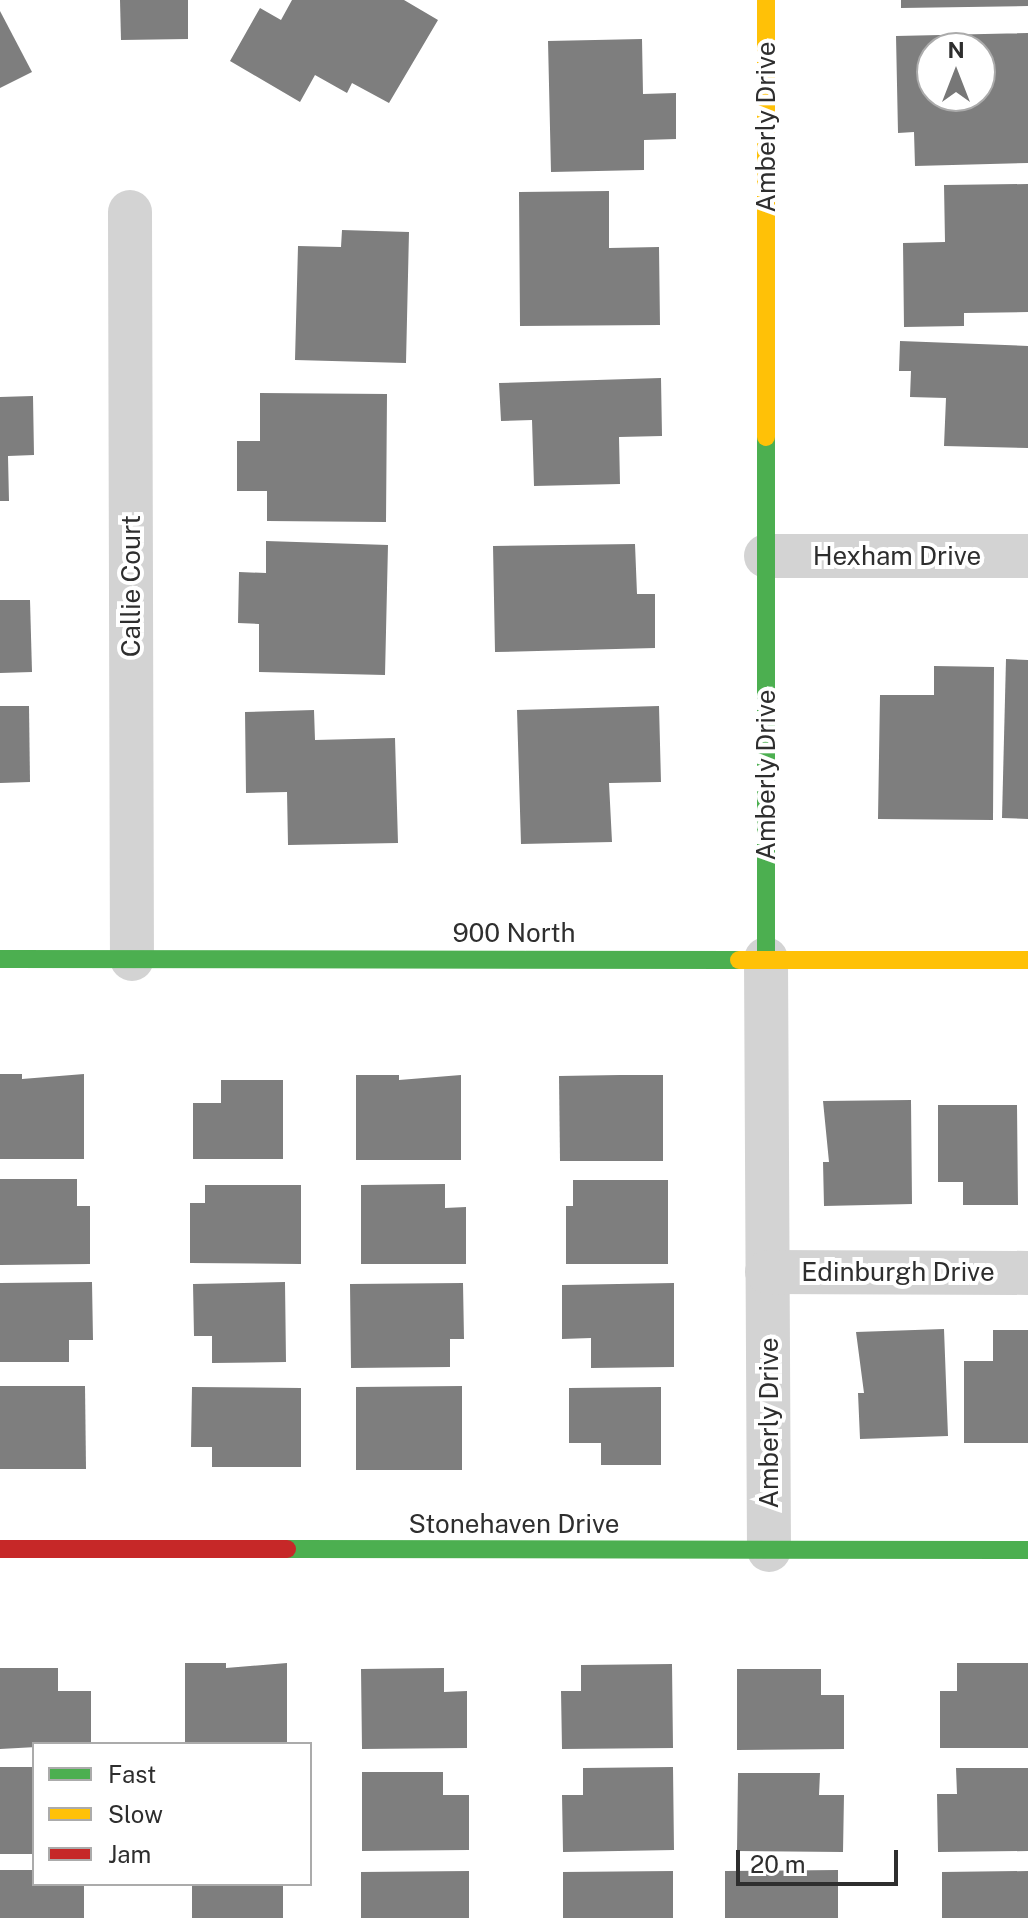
<!DOCTYPE html>
<style>
body{margin:0}
#map{position:relative;width:1028px;height:1918px;overflow:hidden;background:#fff;font-family:"Public Sans",sans-serif}
div>[style]{position:absolute}
.building>*{inset:0;background:#7e7e7e}
.street>*{height:44px;margin:-22px;padding:0 22px;transform-origin:22px;border-radius:22px;background:#d3d3d3}
.fast>*{height:18px;margin:-9px;padding:0 9px;transform-origin:9px;border-radius:9px;background:#4caf50}
.slow>*{height:18px;margin:-9px;padding:0 9px;transform-origin:9px;border-radius:9px;background:#ffc107}
.jam>*{height:18px;margin:-9px;padding:0 9px;transform-origin:9px;border-radius:9px;background:#c62828}
span{translate:-50% -50%;white-space:nowrap;text-align:center;line-height:1.15;-webkit-text-stroke:8px #fff;paint-order:stroke}
.street-label{font-size:26px;color:#2e2e2e}
.legend{position:absolute;left:32px;top:1742px;width:280px;height:144px;box-sizing:border-box;background:#fff;border:2px solid #ababab;margin:0;padding:10px 14px;list-style:none;font-size:24px;color:#2e2e2e}
.legend li{display:flex;align-items:center;gap:16px;height:40px}
.legend b{width:40px;border:2px solid #ababab}
.north{position:absolute;left:916px;top:32px;width:80px;height:80px;box-sizing:border-box;background:#fff;border:2px solid #ababab;border-radius:50%;rotate:0deg;font-size:22px;font-weight:700;line-height:32px;text-align:center;color:#2e2e2e}
.north::after{content:'';display:block;margin:auto;width:28px;height:36px;background:#777;clip-path:polygon(50% 0,100% 100%,50% 72%,0 100%)}
.scale{position:absolute;left:736px;top:1850px;width:162px;height:36px;box-sizing:border-box;border:4px solid #2e2e2e;border-top:0;padding-left:10px;font-size:24px;line-height:28px;white-space:nowrap;color:#2e2e2e;-webkit-text-stroke:6px #fff;paint-order:stroke}
</style>
<div id="map">
<div class="building">
<i style="clip-path:polygon(120px 0,188px 0,188px 39px,121px 40px)"></i>
<i style="clip-path:polygon(292px 0,404px 0,438px 20px,389px 103px,352px 83px,347px 93px,315px 75px,300px 102px,230px 61px,260px 8px,281px 20px)"></i>
<i style="clip-path:polygon(901px 0,1028px 0,1028px 6px,901px 8px)"></i>
<i style="clip-path:polygon(0 11px,32px 72px,0 88px)"></i>
<i style="clip-path:polygon(evenodd,1028px 33px,1028px 163px,915px 166px,914px 132px,898px 133px,896px 36px,1028px 33px,932px 48px,980px 48px,980px 96px,932px 96px,932px 48px)"></i>
<i style="clip-path:polygon(642px 39px,643px 94px,676px 93px,676px 139px,644px 140px,644px 170px,551px 172px,548px 41px)"></i>
<i style="clip-path:polygon(1028px 184px,1028px 312px,964px 313px,964px 326px,904px 327px,903px 243px,945px 242px,944px 185px)"></i>
<i style="clip-path:polygon(609px 191px,609px 248px,659px 247px,660px 325px,520px 326px,519px 192px)"></i>
<i style="clip-path:polygon(342px 230px,409px 232px,406px 363px,295px 360px,298px 246px,341px 247px)"></i>
<i style="clip-path:polygon(900px 341px,1028px 346px,1028px 448px,944px 446px,946px 398px,910px 397px,911px 371px,899px 371px)"></i>
<i style="clip-path:polygon(661px 378px,662px 436px,619px 437px,620px 484px,534px 486px,532px 420px,501px 421px,499px 383px)"></i>
<i style="clip-path:polygon(260px 393px,387px 394px,386px 522px,267px 521px,267px 491px,237px 491px,237px 441px,260px 441px)"></i>
<i style="clip-path:polygon(33px 396px,34px 455px,8px 456px,9px 501px,0 501px,0 397px)"></i>
<i style="clip-path:polygon(266px 541px,388px 545px,385px 675px,259px 672px,259px 624px,238px 623px,239px 572px,266px 573px)"></i>
<i style="clip-path:polygon(635px 544px,637px 594px,655px 594px,655px 648px,495px 652px,493px 546px)"></i>
<i style="clip-path:polygon(0 600px,30px 600px,32px 672px,0 673px)"></i>
<i style="clip-path:polygon(1006px 659px,1028px 660px,1028px 819px,1002px 818px)"></i>
<i style="clip-path:polygon(934px 666px,994px 667px,993px 820px,878px 819px,880px 695px,934px 695px)"></i>
<i style="clip-path:polygon(0 706px,29px 706px,30px 782px,0 783px)"></i>
<i style="clip-path:polygon(659px 706px,661px 782px,609px 783px,612px 842px,521px 844px,517px 710px)"></i>
<i style="clip-path:polygon(314px 710px,315px 740px,395px 738px,398px 843px,288px 845px,287px 792px,246px 793px,245px 712px)"></i>
<i style="clip-path:polygon(0 1074px,22px 1074px,22px 1079px,84px 1074px,84px 1159px,0 1159px)"></i>
<i style="clip-path:polygon(356px 1075px,399px 1075px,399px 1080px,461px 1075px,461px 1160px,356px 1160px)"></i>
<i style="clip-path:polygon(620px 1075px,663px 1075px,663px 1161px,560px 1161px,559px 1076px)"></i>
<i style="clip-path:polygon(221px 1080px,283px 1080px,283px 1159px,193px 1159px,193px 1103px,221px 1103px)"></i>
<i style="clip-path:polygon(911px 1100px,912px 1204px,824px 1206px,823px 1162px,829px 1162px,823px 1101px)"></i>
<i style="clip-path:polygon(938px 1105px,1017px 1105px,1018px 1205px,963px 1205px,963px 1182px,938px 1182px)"></i>
<i style="clip-path:polygon(0 1179px,77px 1179px,77px 1206px,90px 1206px,90px 1264px,0 1265px)"></i>
<i style="clip-path:polygon(573px 1180px,668px 1180px,668px 1264px,566px 1264px,566px 1206px,573px 1206px)"></i>
<i style="clip-path:polygon(445px 1184px,445px 1208px,466px 1207px,466px 1264px,361px 1264px,361px 1185px)"></i>
<i style="clip-path:polygon(205px 1185px,301px 1185px,301px 1264px,190px 1263px,190px 1203px,205px 1203px)"></i>
<i style="clip-path:polygon(92px 1282px,93px 1340px,69px 1340px,69px 1362px,0 1362px,0 1283px)"></i>
<i style="clip-path:polygon(285px 1282px,286px 1362px,212px 1363px,212px 1336px,194px 1336px,193px 1284px)"></i>
<i style="clip-path:polygon(463px 1283px,464px 1339px,450px 1339px,450px 1367px,351px 1368px,350px 1284px)"></i>
<i style="clip-path:polygon(674px 1283px,674px 1367px,591px 1368px,591px 1338px,562px 1339px,562px 1285px)"></i>
<i style="clip-path:polygon(944px 1329px,948px 1436px,860px 1439px,858px 1393px,864px 1393px,856px 1332px)"></i>
<i style="clip-path:polygon(993px 1330px,1028px 1330px,1028px 1443px,964px 1443px,964px 1361px,993px 1361px)"></i>
<i style="clip-path:polygon(0 1386px,85px 1386px,86px 1469px,0 1469px)"></i>
<i style="clip-path:polygon(462px 1386px,462px 1470px,356px 1470px,356px 1387px)"></i>
<i style="clip-path:polygon(192px 1387px,301px 1388px,301px 1467px,212px 1467px,212px 1447px,191px 1447px)"></i>
<i style="clip-path:polygon(661px 1387px,661px 1465px,601px 1465px,601px 1443px,569px 1443px,569px 1388px)"></i>
<i style="clip-path:polygon(185px 1663px,226px 1663px,226px 1668px,287px 1663px,287px 1744px,185px 1744px)"></i>
<i style="clip-path:polygon(957px 1663px,1028px 1663px,1028px 1748px,940px 1748px,940px 1691px,957px 1691px)"></i>
<i style="clip-path:polygon(672px 1664px,673px 1748px,562px 1749px,561px 1691px,581px 1691px,581px 1665px)"></i>
<i style="clip-path:polygon(0 1668px,58px 1668px,58px 1691px,91px 1691px,91px 1744px,0 1749px)"></i>
<i style="clip-path:polygon(444px 1668px,444px 1692px,467px 1691px,467px 1748px,362px 1749px,361px 1669px)"></i>
<i style="clip-path:polygon(737px 1669px,821px 1669px,821px 1695px,844px 1695px,844px 1749px,737px 1750px)"></i>
<i style="clip-path:polygon(0 1767px,34px 1767px,34px 1854px,0 1854px)"></i>
<i style="clip-path:polygon(673px 1767px,674px 1850px,563px 1852px,562px 1795px,583px 1795px,583px 1768px)"></i>
<i style="clip-path:polygon(956px 1768px,1028px 1768px,1028px 1851px,938px 1852px,937px 1794px,957px 1794px)"></i>
<i style="clip-path:polygon(362px 1772px,443px 1772px,443px 1795px,469px 1795px,469px 1850px,362px 1851px)"></i>
<i style="clip-path:polygon(738px 1773px,820px 1773px,819px 1795px,844px 1795px,843px 1852px,737px 1851px)"></i>
<i style="clip-path:polygon(0 1870px,34px 1870px,34px 1884px,84px 1884px,84px 1918px,0 1918px)"></i>
<i style="clip-path:polygon(838px 1870px,838px 1918px,725px 1918px,725px 1871px)"></i>
<i style="clip-path:polygon(469px 1871px,469px 1918px,361px 1918px,361px 1872px)"></i>
<i style="clip-path:polygon(673px 1871px,673px 1918px,563px 1918px,563px 1872px)"></i>
<i style="clip-path:polygon(1028px 1871px,1028px 1918px,942px 1918px,942px 1872px)"></i>
<i style="clip-path:polygon(192px 1884px,283px 1884px,283px 1918px,192px 1918px)"></i>
</div>
<div class="street">
<i style="left:130px;top:212px;width:747px;rotate:89.85deg"></i>
<i style="left:766px;top:556px;width:262px"></i>
<i style="left:766px;top:959px;width:591px;rotate:89.71deg"></i>
<i style="left:767px;top:1272px;width:261px;rotate:0.2deg"></i>
</div>
<div class="fast">
<i style="left:766px;top:437px;width:522px;rotate:90deg"></i>
<i style="left:0;top:959px;width:739px;rotate:0.08deg"></i>
<i style="left:287px;top:1549px;width:741px;rotate:0.08deg"></i>
</div>
<div class="slow">
<i style="left:766px;top:0;width:437px;rotate:90deg"></i>
<i style="left:739px;top:960px;width:289px"></i>
</div>
<div class="jam">
<i style="left:0;top:1549px;width:287px"></i>
</div>
<div class="street-label">
<span style="left:766px;top:127px;rotate:-90deg">Amberly Drive</span>
<span style="left:897px;top:556px">Hexham Drive</span>
<span style="left:131px;top:586px;rotate:-90deg">Callie Court</span>
<span style="left:766px;top:775px;rotate:-90deg">Amberly Drive</span>
<span style="left:514px;top:933px">900 North</span>
<span style="left:898px;top:1272px">Edinburgh Drive</span>
<span style="left:769px;top:1423px;rotate:-90deg">Amberly Drive</span>
<span style="left:514px;top:1524px">Stonehaven Drive</span>
</div>
<ul class="legend">
<li><b style="height:10px;background:#4caf50"></b>Fast</li>
<li><b style="height:10px;background:#ffc107"></b>Slow</li>
<li><b style="height:10px;background:#c62828"></b>Jam</li>
</ul>
<div class="north">N</div>
<div class="scale">20 m</div>
</div>
